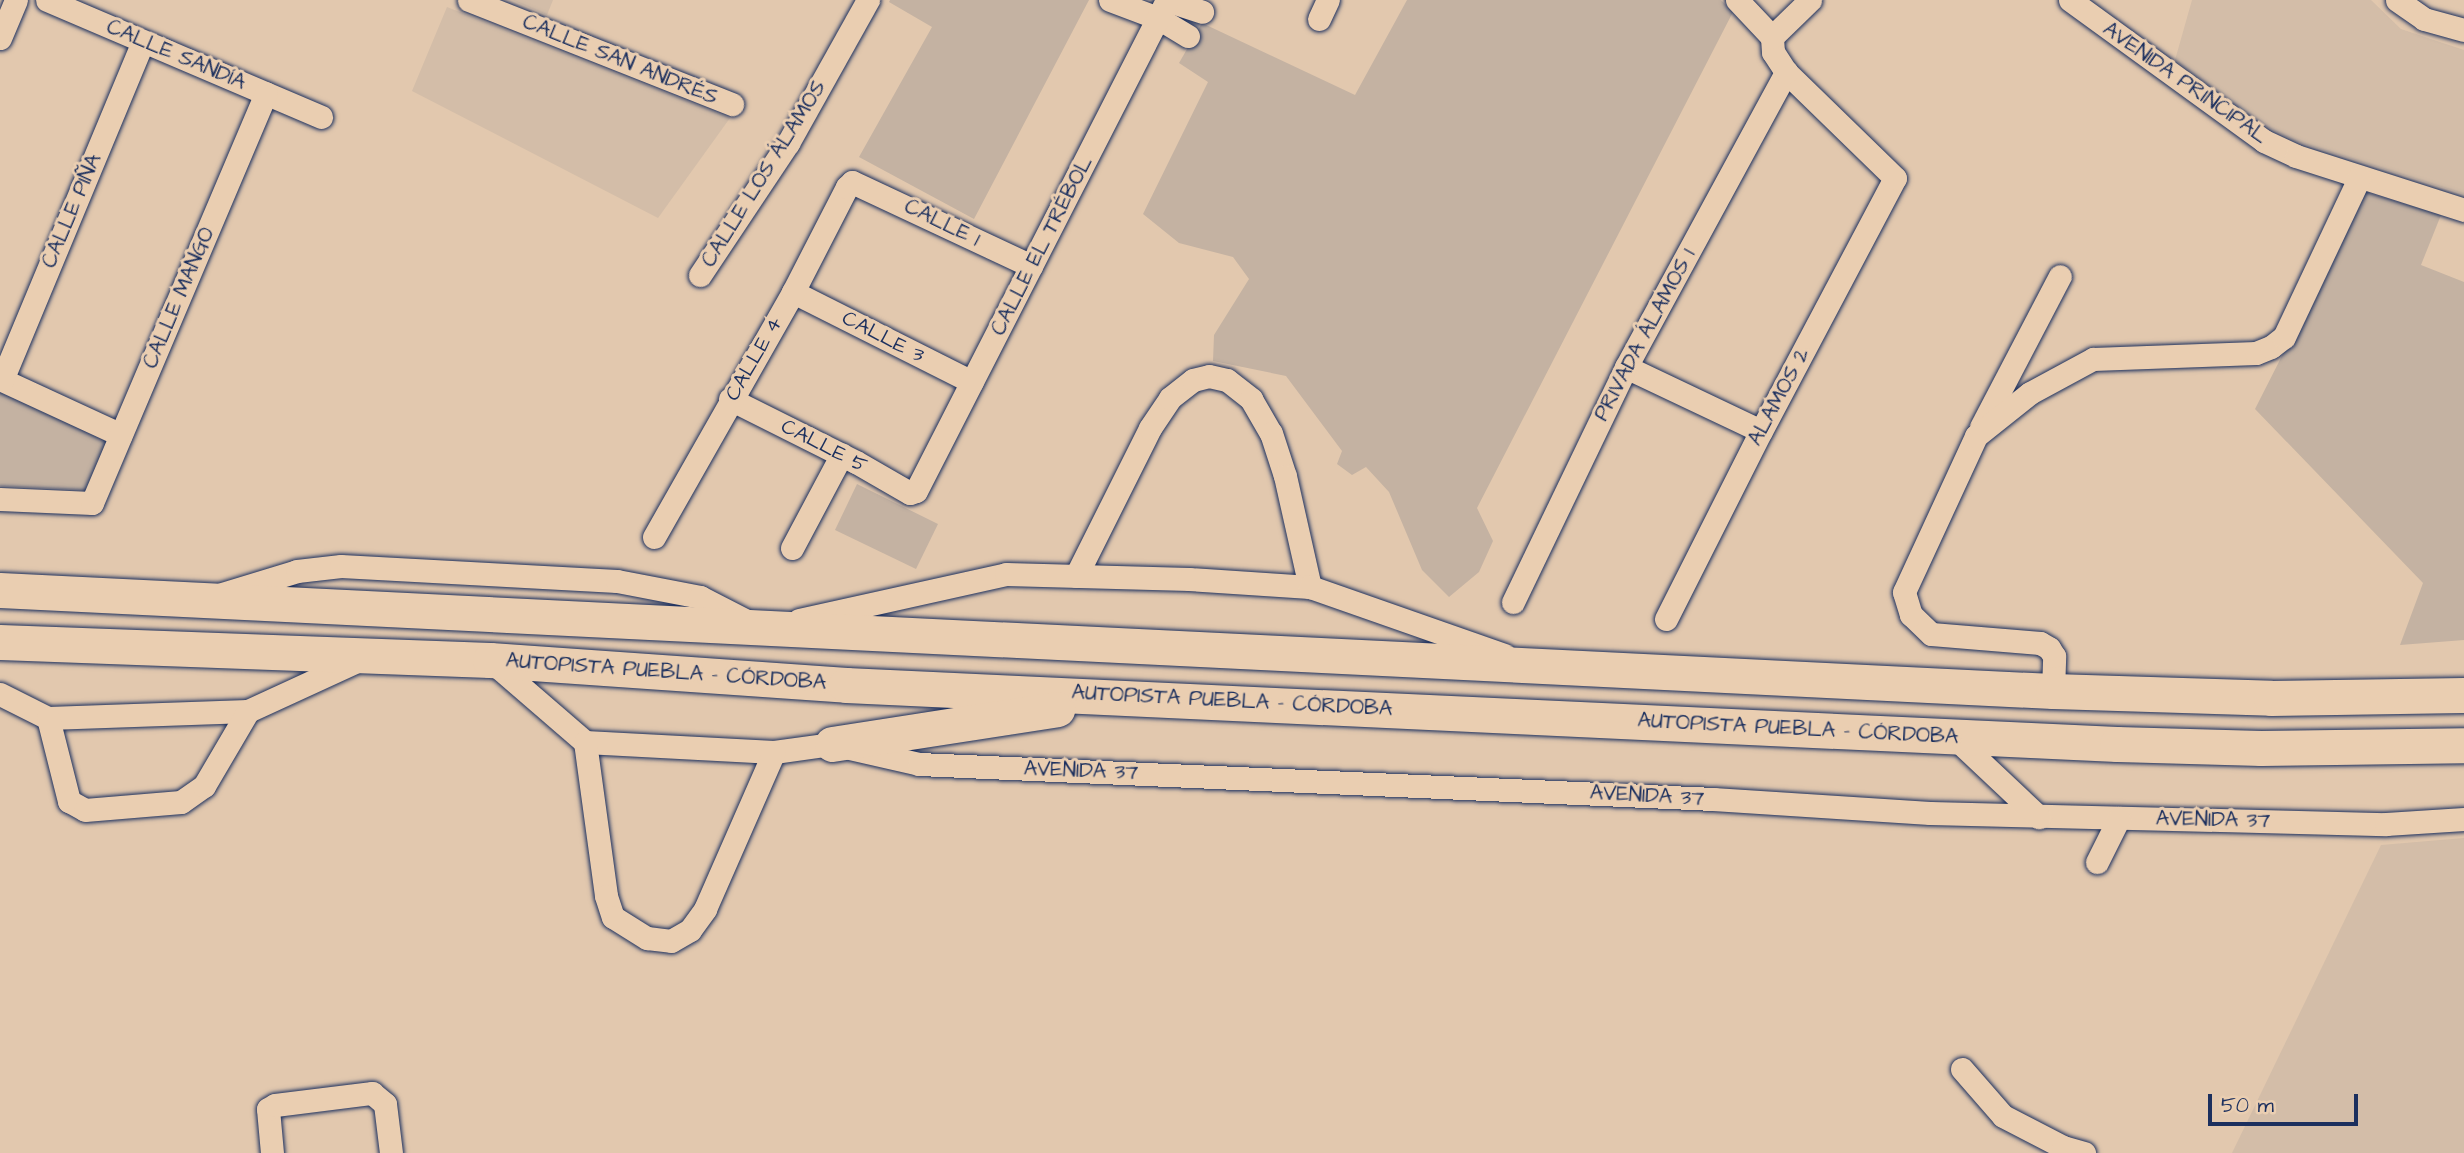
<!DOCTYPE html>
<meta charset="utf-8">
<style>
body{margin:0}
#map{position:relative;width:2464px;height:1153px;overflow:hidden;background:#e2c8ae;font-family:"Architects Daughter",sans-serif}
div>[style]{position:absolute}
.built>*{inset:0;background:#d3bda8}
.green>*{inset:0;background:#c4b2a2}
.roads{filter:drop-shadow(0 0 2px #1b2f5e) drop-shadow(0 0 2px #1b2f5e)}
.minor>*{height:23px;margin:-11.5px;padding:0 11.5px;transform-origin:11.5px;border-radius:11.5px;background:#eaceb1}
.highway>*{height:35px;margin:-17.5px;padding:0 17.5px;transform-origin:17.5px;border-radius:17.5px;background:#eaceb1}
span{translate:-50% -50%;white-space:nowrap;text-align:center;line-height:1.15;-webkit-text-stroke:6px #eaceb1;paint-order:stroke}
.street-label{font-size:21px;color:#1b2f5e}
.scale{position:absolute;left:2208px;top:1094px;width:150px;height:32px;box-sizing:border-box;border:4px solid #1b2f5e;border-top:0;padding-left:9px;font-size:21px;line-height:24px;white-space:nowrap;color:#1b2f5e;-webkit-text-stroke:5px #eaceb1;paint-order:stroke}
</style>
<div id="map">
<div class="built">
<i style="clip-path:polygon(512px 0,553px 0,547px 15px)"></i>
<i style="clip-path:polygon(2192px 0,2371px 0,2401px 29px,2464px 50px,2464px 194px,2295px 141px,2260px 123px,2175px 60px)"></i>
<i style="clip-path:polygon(447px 7px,730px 118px,658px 218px,412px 91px)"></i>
<i style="clip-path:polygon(2464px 838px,2464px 1153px,2232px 1153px,2381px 845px)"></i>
</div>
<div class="green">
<i style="clip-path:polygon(890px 0,1089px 0,974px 219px,859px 157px,932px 27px,889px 2px)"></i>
<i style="clip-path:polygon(1407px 0,1721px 0,1733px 12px,1477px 508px,1493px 541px,1479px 572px,1449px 597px,1422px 570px,1389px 492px,1366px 467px,1352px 475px,1337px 464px,1342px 451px,1286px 376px,1213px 361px,1214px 335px,1249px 279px,1233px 257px,1179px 243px,1143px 214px,1208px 82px,1179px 63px,1202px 23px,1355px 95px)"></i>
<i style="clip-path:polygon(2365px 192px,2441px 215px,2421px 265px,2464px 282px,2464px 640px,2400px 645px,2423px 583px,2255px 409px)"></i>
<i style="clip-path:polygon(0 392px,107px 440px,87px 490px,0 486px)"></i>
<i style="clip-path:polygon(857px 484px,938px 524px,916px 569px,835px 530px)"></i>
</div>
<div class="roads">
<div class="minor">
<i style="left:47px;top:0;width:298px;rotate:23.1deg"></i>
<i style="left:469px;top:0;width:283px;rotate:21.6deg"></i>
<i style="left:1110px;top:0;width:51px;rotate:20.6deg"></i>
<i style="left:1158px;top:18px;width:35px;rotate:31deg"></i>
<i style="left:1166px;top:0;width:38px;rotate:18deg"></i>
<i style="left:2070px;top:0;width:240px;rotate:36deg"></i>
<i style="left:2264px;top:141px;width:35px;rotate:25deg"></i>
<i style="left:2296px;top:156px;width:176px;rotate:17.8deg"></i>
<i style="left:2397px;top:0;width:33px;rotate:35deg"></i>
<i style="left:2424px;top:19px;width:41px;rotate:15.4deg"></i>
<i style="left:1319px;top:19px;width:21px;rotate:-65deg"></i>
<i style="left:1772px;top:37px;width:53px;rotate:-44.2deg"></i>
<i style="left:0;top:38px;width:41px;rotate:-67.2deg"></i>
<i style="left:700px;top:275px;width:159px;rotate:-56.3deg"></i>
<i style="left:788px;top:143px;width:164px;rotate:-60.8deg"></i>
<i style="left:793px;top:292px;width:200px;rotate:26.7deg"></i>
<i style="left:1626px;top:367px;width:149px;rotate:25.4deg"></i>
<i style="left:0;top:379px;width:133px;rotate:24.8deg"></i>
<i style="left:2px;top:380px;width:366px;rotate:-67.4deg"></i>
<i style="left:730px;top:399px;width:141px;rotate:26.6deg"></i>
<i style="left:856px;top:462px;width:62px;rotate:29.9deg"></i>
<i style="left:910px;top:493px;width:6px;rotate:-18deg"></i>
<i style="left:916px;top:491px;width:551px;rotate:-62.92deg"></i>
<i style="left:1981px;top:427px;width:170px;rotate:-62.4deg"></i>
<i style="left:0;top:499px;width:92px;rotate:2.5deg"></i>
<i style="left:92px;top:503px;width:445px;rotate:-67deg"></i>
<i style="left:654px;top:537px;width:282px;rotate:-60.4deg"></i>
<i style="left:793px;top:292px;width:118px;rotate:-62.8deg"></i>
<i style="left:847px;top:187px;width:7px;rotate:-45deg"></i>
<i style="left:852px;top:182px;width:198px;rotate:25.1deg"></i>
<i style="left:792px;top:548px;width:106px;rotate:-62deg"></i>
<i style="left:1076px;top:576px;width:165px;rotate:-63.4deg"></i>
<i style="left:1150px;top:428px;width:36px;rotate:-56deg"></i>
<i style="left:1170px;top:398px;width:29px;rotate:-38deg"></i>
<i style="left:1193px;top:380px;width:16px;rotate:-14deg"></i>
<i style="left:1209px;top:376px;width:18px;rotate:13deg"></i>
<i style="left:1227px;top:380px;width:31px;rotate:38deg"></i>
<i style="left:1251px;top:399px;width:39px;rotate:60deg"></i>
<i style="left:1271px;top:433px;width:45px;rotate:72deg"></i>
<i style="left:1285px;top:476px;width:114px;rotate:77.3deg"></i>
<i style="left:222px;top:594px;width:78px;rotate:-17deg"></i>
<i style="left:297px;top:571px;width:44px;rotate:-6.5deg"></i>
<i style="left:341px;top:566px;width:276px;rotate:3.1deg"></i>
<i style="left:617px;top:581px;width:85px;rotate:10.9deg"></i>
<i style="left:700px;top:597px;width:53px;rotate:27.1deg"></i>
<i style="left:1513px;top:602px;width:261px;rotate:-64.3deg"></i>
<i style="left:1626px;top:367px;width:336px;rotate:-61.5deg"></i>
<i style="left:1666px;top:619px;width:211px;rotate:-63.2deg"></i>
<i style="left:1761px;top:431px;width:286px;rotate:-62.1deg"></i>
<i style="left:1895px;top:178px;width:152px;rotate:-135.8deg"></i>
<i style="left:1786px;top:72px;width:24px;rotate:-123deg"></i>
<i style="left:1773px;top:52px;width:15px;rotate:-94deg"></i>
<i style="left:1772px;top:37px;width:51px;rotate:-133.4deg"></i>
<i style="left:799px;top:620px;width:212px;rotate:-12.5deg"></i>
<i style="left:1006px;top:574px;width:183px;rotate:1.6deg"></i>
<i style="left:1189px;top:579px;width:121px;rotate:3.8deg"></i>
<i style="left:1310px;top:587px;width:206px;rotate:19.3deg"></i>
<i style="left:490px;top:660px;width:125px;rotate:40.8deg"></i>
<i style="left:585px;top:742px;width:189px;rotate:3deg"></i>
<i style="left:774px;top:752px;width:59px;rotate:-7.9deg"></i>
<i style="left:832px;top:744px;width:89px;rotate:12.9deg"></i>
<i style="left:919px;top:764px;width:795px;rotate:2.52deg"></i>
<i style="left:1713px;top:799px;width:217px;rotate:3.7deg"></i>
<i style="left:1930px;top:813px;width:456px;rotate:1.4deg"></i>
<i style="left:2386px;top:824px;width:78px;rotate:-3.7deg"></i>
<i style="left:2053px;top:691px;width:35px;rotate:-88deg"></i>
<i style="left:2054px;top:656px;width:9px;rotate:-122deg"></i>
<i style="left:2049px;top:648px;width:10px;rotate:-151deg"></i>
<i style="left:2040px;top:643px;width:109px;rotate:-175.3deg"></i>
<i style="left:1931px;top:634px;width:28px;rotate:-136deg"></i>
<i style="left:1911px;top:615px;width:24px;rotate:-107deg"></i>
<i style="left:1904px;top:592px;width:172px;rotate:-65.2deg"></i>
<i style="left:1976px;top:436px;width:69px;rotate:-38.5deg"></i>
<i style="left:2030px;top:393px;width:72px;rotate:-28.4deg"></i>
<i style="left:2093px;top:359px;width:163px;rotate:-2.1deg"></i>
<i style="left:2256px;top:353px;width:16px;rotate:-22deg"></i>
<i style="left:2271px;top:347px;width:16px;rotate:-38deg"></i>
<i style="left:2284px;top:337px;width:176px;rotate:-64.7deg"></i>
<i style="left:0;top:694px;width:54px;rotate:26.6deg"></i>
<i style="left:48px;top:718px;width:200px;rotate:-2deg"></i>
<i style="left:248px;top:711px;width:124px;rotate:-24.7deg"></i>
<i style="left:48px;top:718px;width:86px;rotate:75.8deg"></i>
<i style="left:69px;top:801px;width:18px;rotate:29deg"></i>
<i style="left:85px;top:810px;width:96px;rotate:-4.8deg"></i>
<i style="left:181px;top:802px;width:28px;rotate:-35deg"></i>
<i style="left:204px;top:786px;width:87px;rotate:-59.6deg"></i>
<i style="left:1954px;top:737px;width:117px;rotate:43.3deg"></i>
<i style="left:585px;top:742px;width:155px;rotate:82.2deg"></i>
<i style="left:606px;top:896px;width:22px;rotate:72deg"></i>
<i style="left:613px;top:917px;width:40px;rotate:32deg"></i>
<i style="left:647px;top:938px;width:24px;rotate:7deg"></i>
<i style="left:671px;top:941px;width:22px;rotate:-30deg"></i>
<i style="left:690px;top:930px;width:26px;rotate:-54deg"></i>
<i style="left:705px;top:909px;width:171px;rotate:-66.3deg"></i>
<i style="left:2097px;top:862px;width:49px;rotate:-63.4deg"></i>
<i style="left:1962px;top:1069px;width:62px;rotate:48.9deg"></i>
<i style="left:2003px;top:1116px;width:68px;rotate:27.3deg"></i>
<i style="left:2063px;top:1147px;width:22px;rotate:16deg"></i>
<i style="left:272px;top:1153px;width:44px;rotate:-95.2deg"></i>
<i style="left:268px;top:1109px;width:8px;rotate:-30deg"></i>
<i style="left:275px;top:1105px;width:98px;rotate:-7.1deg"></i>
<i style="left:372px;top:1093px;width:17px;rotate:40deg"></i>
<i style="left:385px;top:1104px;width:49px;rotate:83deg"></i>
</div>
<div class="highway">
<i style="left:0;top:590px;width:2055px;rotate:2.82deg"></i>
<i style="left:2053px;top:691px;width:218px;rotate:1.8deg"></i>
<i style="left:2271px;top:698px;width:193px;rotate:-0.9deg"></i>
<i style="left:0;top:642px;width:490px;rotate:2.1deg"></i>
<i style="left:490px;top:660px;width:357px;rotate:4deg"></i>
<i style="left:846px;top:685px;width:1272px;rotate:2.66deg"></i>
<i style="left:2117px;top:744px;width:144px;rotate:1.6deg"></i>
<i style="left:2261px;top:748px;width:203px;rotate:-0.8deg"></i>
<i style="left:832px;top:744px;width:228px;rotate:-8.8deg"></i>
</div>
</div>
<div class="street-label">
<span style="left:176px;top:55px;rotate:23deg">CALLE SANDÍA</span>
<span style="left:620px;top:60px;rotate:22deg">CALLE SAN ANDRÉS</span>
<span style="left:2185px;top:83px;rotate:35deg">AVENIDA PRINCIPAL</span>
<span style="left:764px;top:174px;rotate:-58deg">CALLE LOS ÁLAMOS</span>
<span style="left:72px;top:211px;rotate:-67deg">CALLE PIÑA</span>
<span style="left:942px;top:223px;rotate:26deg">CALLE 1</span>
<span style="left:1042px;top:246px;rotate:-63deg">CALLE EL TRÉBOL</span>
<span style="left:179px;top:298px;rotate:-67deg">CALLE MANGO</span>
<span style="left:1645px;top:335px;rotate:-62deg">PRIVADA ÁLAMOS 1</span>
<span style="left:883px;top:337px;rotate:27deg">CALLE 3</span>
<span style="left:754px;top:359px;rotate:-60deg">CALLE 4</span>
<span style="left:1779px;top:397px;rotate:-62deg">ALAMOS 2</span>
<span style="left:824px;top:446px;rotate:27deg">CALLE 5</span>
<span style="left:666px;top:672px;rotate:4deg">AUTOPISTA PUEBLA - CÓRDOBA</span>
<span style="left:1232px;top:701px;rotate:3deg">AUTOPISTA PUEBLA - CÓRDOBA</span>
<span style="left:1798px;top:729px;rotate:3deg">AUTOPISTA PUEBLA - CÓRDOBA</span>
<span style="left:1081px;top:771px;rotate:2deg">AVENIDA 37</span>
<span style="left:1647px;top:796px;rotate:3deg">AVENIDA 37</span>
<span style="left:2213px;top:820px;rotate:1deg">AVENIDA 37</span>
</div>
<div class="scale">50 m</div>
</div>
